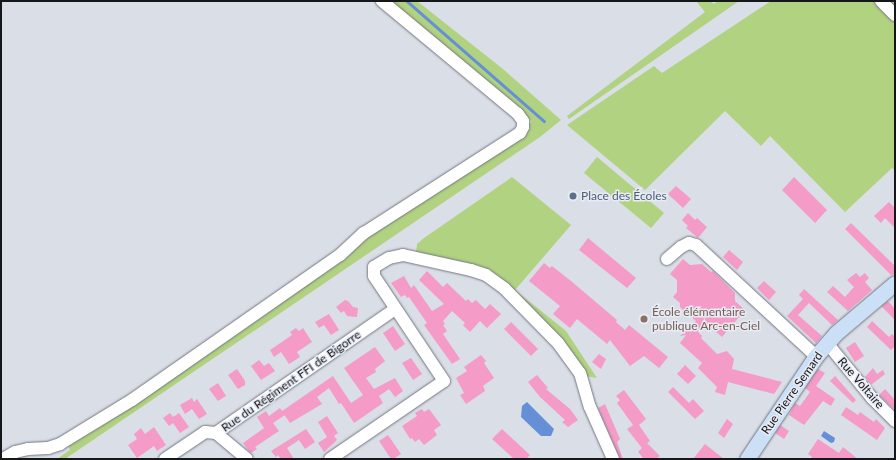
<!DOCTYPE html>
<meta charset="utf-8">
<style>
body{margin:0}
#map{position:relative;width:896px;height:460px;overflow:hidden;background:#dadee7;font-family:Lato,sans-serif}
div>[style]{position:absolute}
.green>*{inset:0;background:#b0d281}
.water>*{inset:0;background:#658fd7}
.stream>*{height:2.5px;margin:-1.25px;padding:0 1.25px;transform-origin:1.25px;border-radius:1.25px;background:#658fd7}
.building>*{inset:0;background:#f49bc8}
.roads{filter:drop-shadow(0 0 1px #73767e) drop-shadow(0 0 1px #73767e)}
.minor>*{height:12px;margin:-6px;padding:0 6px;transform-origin:6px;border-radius:6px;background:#fff}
.major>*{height:15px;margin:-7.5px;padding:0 7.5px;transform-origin:7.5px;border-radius:7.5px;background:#cbdff6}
.dots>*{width:11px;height:11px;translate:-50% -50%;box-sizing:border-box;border:2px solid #e7ebf4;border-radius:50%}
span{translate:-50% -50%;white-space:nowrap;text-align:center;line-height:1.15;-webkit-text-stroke:3px #e7ebf4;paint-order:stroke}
.service-label{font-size:12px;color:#4e5e75}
.left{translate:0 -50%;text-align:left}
.education-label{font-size:12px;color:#785e54}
.street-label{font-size:12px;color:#16171a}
.frame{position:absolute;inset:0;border:2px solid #16171a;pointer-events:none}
</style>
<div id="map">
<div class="green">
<i style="clip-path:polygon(386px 1px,417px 1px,503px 69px,561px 120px,540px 137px,65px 459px,57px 459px,70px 450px,66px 440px,532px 122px,450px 52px)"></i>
<i style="clip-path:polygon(696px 1px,710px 1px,714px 4px,718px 1px,739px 1px,569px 119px,567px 116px,705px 12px)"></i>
<i style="clip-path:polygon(771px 1px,895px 1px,895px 171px,892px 168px,845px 212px,770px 136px,761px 146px,725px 111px,645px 190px,567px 125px,654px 66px,662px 73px)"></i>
<i style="clip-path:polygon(597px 157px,664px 213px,651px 228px,584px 173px)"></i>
<i style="clip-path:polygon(512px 177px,571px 225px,515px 290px,566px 331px,597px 378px,586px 376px,507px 287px,416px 253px,417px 244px,424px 238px)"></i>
</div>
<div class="water">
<i style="clip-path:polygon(527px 402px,554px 429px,551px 436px,541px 436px,521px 417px,522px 406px)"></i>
<i style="clip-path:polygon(824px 431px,835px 438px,834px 442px,831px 443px,821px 436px)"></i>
</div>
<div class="stream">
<i style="left:407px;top:1px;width:182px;rotate:41.2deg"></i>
</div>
<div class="building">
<i style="clip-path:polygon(794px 177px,827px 210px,815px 223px,782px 190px)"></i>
<i style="clip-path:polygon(676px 186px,691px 199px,683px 208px,668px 194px)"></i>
<i style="clip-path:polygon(889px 202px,895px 208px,895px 228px,885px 218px,881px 223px,874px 216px)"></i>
<i style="clip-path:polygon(688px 213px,695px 220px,697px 218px,707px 227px,698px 238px,686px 228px,688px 226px,682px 220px)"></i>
<i style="clip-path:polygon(851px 223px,895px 266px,895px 274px,891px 275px,845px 229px)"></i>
<i style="clip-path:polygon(588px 238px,636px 278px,627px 288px,579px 250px)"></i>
<i style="clip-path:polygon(729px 250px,743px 262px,737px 270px,723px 257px)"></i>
<i style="clip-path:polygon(683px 259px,690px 265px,702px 264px,711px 272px,713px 271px,735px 293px,735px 301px,745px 310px,722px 337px,706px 323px,698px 332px,702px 336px,701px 338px,717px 354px,727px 351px,734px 359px,732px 369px,782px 382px,774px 394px,728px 382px,725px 395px,715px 392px,717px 387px,698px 368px,702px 363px,680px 343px,686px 335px,680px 336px,696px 321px,680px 307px,680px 303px,673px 297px,677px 292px,677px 280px,670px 274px)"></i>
<i style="clip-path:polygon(544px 263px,550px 268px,552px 266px,571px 281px,617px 320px,616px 322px,625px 330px,629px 325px,668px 357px,659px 368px,644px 356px,630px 366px,610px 340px,607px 344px,577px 319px,570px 328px,553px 314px,560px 306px,529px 281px)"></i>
<i style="clip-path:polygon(427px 271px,443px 287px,447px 283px,466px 301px,468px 299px,472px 303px,476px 300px,485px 309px,490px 304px,501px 314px,487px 328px,480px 321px,470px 332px,463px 325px,465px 323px,452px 311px,443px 321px,445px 324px,443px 325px,447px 331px,443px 334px,460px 359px,452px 364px,424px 325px,427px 323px,409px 297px,407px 298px,405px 295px,401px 297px,391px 283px,404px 276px,411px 288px,414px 285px,432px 311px,444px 304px,419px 280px)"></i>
<i style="clip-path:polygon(856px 273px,860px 277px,865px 273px,869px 278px,865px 282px,872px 290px,848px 311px,827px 292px,833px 286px,845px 297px,854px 287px,847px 280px)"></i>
<i style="clip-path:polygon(764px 281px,776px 292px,769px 300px,757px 288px)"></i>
<i style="clip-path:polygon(804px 289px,838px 320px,832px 325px,809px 303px,798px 315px,822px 336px,816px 343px,787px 316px,803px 299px,799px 295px)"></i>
<i style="clip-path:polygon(345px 300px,348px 301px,353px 307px,358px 308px,357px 317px,347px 316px,344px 311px,341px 313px,336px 307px)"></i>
<i style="clip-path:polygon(888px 301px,895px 309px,895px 320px,881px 306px)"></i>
<i style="clip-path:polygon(329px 314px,339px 330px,331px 335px,324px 325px,319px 328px,315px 322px)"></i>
<i style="clip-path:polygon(872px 321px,889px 337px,892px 334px,895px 337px,895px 346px,891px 350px,867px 327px)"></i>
<i style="clip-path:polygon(511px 322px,538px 349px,531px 356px,504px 329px)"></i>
<i style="clip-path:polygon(393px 326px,405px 344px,395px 351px,383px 333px)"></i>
<i style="clip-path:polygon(296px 328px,299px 331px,303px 328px,312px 342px,297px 352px,300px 357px,289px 364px,281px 352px,274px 357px,270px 350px,292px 335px,290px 332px)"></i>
<i style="clip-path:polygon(855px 342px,864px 356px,855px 362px,846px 348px)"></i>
<i style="clip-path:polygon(375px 347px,385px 361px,375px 369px,376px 372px,366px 378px,374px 389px,395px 378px,403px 391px,395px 397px,389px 389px,379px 396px,383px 403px,354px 423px,341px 403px,339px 404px,329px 388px,317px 397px,322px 404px,290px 423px,283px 413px,285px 415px,273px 423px,279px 431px,255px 447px,257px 449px,251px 453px,248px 450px,243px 443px,264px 428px,257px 417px,266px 411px,269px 416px,280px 408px,282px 411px,333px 376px,351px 403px,363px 395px,344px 368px)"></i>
<i style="clip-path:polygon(599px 354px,606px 359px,601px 369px,592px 362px)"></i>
<i style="clip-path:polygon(481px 355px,486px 361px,484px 363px,494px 378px,483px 386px,485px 391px,466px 404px,460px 395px,464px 393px,456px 378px,467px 371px,464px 367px)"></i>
<i style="clip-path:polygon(411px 358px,422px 374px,413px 380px,402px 363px)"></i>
<i style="clip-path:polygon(259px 360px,264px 366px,269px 363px,275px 371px,261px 380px,251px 366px)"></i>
<i style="clip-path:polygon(685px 365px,696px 376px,688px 384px,677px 374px)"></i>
<i style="clip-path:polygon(873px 368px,877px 374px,883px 370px,885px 374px,871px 385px,865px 377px)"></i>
<i style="clip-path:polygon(237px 369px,245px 381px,245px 385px,238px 389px,228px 375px)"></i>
<i style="clip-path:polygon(818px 369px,825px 373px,816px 386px,835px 399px,831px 406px,823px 401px,804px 425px,789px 415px,795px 403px,800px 406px,810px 392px,805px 388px)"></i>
<i style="clip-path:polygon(537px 375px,548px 388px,546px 389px,570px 409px,578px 420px,568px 427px,562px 422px,565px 420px,540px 397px,528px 382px)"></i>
<i style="clip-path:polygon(835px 376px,856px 400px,853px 403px,830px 381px)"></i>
<i style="clip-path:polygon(218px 383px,226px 396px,218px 401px,209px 389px)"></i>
<i style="clip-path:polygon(673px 387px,689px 403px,693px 399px,704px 411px,695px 419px,668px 392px)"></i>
<i style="clip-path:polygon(885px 389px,895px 400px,895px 410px,879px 395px)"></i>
<i style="clip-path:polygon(624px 390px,646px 419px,639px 425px,650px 441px,647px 443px,660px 456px,656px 459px,644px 459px,638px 452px,642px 448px,627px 429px,633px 425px,617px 403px,620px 400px,616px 396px)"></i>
<i style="clip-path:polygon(192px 398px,194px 402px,197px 399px,207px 414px,199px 419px,192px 409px,185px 414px,180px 405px)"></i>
<i style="clip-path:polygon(605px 404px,620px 439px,617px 442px,623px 459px,620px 459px,598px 408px)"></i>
<i style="clip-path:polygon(846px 407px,858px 415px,860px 412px,874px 422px,876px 419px,885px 428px,877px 440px,841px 415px)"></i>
<i style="clip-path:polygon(422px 409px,424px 412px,429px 409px,441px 425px,434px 430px,437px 435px,424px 445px,419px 439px,415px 442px,412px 438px,410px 439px,402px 426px,417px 416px,415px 413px)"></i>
<i style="clip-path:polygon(170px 413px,173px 417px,179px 413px,189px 427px,180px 433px,173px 423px,169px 426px,163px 418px)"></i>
<i style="clip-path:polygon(327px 416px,338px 433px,334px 436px,337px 440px,324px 452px,318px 443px,327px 437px,318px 422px)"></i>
<i style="clip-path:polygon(727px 419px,733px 424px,724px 438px,718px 433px)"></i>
<i style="clip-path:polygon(780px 425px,789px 431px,784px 439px,775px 433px)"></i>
<i style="clip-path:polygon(154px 427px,166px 445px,157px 451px,154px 446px,137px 458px,128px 445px,137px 439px,134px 434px,141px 428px,145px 434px)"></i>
<i style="clip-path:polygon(306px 429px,315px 442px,305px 449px,299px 440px,287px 448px,294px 459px,281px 459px,278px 455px,276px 457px,271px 451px)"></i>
<i style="clip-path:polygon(502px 429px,530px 455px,526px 459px,514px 459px,492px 439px)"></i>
<i style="clip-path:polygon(388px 435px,401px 454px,393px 459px,391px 459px,379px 441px)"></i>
<i style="clip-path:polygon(818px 439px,839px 453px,843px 447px,858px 459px,810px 459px,812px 457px,808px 454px)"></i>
<i style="clip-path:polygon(705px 444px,715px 452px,724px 459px,693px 459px)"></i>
</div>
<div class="roads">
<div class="minor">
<i style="left:881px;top:1px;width:20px;rotate:45deg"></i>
<i style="left:667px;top:259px;width:18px;rotate:-41deg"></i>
<i style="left:681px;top:247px;width:9px;rotate:-27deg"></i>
<i style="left:689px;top:243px;width:7px;rotate:16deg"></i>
<i style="left:696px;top:245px;width:163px;rotate:42.8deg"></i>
<i style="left:827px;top:343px;width:71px;rotate:50.7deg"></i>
<i style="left:872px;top:398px;width:33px;rotate:45deg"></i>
<i style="left:216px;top:433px;width:40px;rotate:40deg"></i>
<i style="left:3px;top:459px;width:14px;rotate:-30deg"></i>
<i style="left:15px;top:452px;width:13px;rotate:-13deg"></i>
<i style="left:28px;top:449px;width:20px;rotate:-3deg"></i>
<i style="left:48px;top:448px;width:13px;rotate:-18deg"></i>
<i style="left:60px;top:444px;width:84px;rotate:-31.4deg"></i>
<i style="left:132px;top:400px;width:254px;rotate:-34.9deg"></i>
<i style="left:340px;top:255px;width:33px;rotate:-43deg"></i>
<i style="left:364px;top:233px;width:185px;rotate:-32.7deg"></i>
<i style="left:520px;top:133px;width:7px;rotate:-63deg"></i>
<i style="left:523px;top:127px;width:6px;rotate:-90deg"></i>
<i style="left:523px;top:121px;width:9px;rotate:-126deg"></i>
<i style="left:518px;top:114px;width:177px;rotate:-140.3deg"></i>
<i style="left:165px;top:459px;width:48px;rotate:-34deg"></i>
<i style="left:205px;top:432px;width:11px;rotate:5deg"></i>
<i style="left:216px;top:433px;width:218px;rotate:-34.7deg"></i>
<i style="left:330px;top:459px;width:138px;rotate:-34.4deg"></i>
<i style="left:444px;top:381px;width:126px;rotate:-123.7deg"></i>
<i style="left:374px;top:276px;width:9px;rotate:-90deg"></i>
<i style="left:374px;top:267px;width:17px;rotate:-31deg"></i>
<i style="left:389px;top:258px;width:14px;rotate:-12deg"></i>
<i style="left:403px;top:255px;width:70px;rotate:12.4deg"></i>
<i style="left:471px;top:270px;width:16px;rotate:18deg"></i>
<i style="left:486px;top:275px;width:22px;rotate:36deg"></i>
<i style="left:504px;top:288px;width:77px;rotate:45.5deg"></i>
<i style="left:558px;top:343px;width:37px;rotate:54deg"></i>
<i style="left:580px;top:373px;width:35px;rotate:74deg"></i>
<i style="left:590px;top:407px;width:57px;rotate:66.1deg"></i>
</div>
<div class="major">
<i style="left:747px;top:459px;width:124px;rotate:-56.2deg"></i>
<i style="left:816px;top:356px;width:30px;rotate:-49deg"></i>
<i style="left:836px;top:333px;width:77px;rotate:-40.3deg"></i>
</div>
</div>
<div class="dots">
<i style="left:573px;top:196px;background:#5c6f8a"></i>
<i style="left:644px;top:319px;background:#8d6e63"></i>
</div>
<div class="service-label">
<span class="left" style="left:581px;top:196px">Place des Écoles</span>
</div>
<div class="education-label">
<span class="left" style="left:652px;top:319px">École élémentaire<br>publique Arc-en-Ciel</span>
</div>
<div class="street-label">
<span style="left:291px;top:381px;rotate:-35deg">Rue du Régiment FFI de Bigorre</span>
<span style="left:861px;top:383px;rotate:49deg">Rue Voltaire</span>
<span style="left:792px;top:393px;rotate:-55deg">Rue Pierre Semard</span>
</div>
<div class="frame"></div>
</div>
